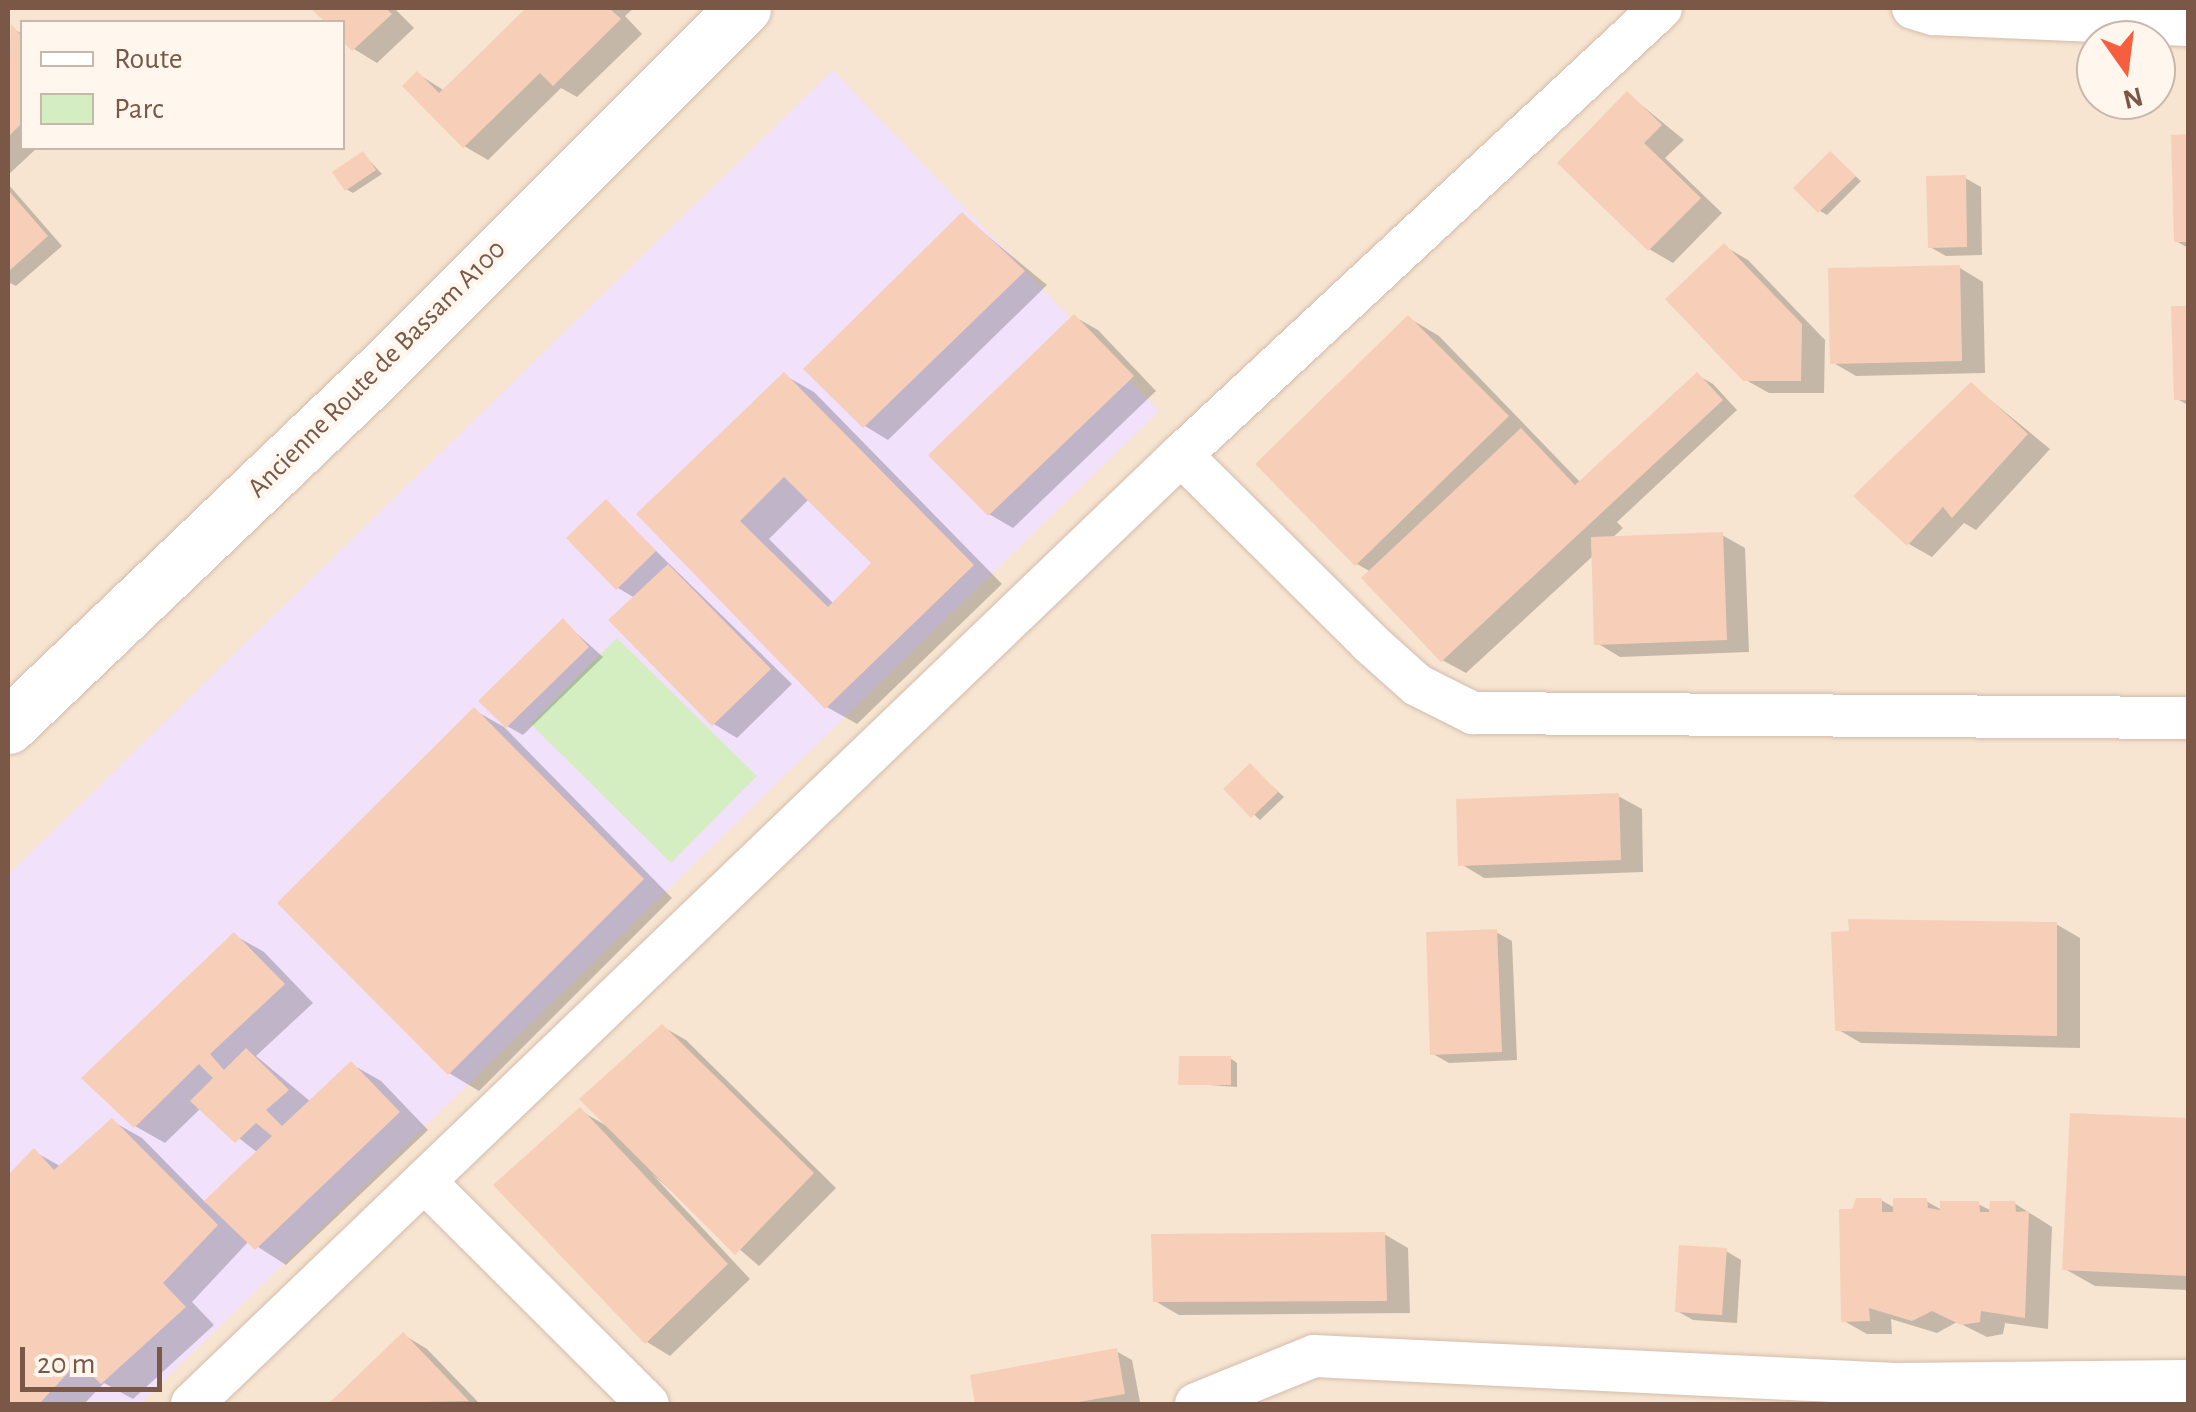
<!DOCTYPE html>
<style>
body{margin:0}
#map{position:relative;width:2196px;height:1412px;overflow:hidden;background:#fff3e5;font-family:"Alegreya Sans",sans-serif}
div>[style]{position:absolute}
.residential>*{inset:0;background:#f7e5d2}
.education>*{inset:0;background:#f1e1fb}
.green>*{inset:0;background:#d5eec1}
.shadow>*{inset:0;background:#0003}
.building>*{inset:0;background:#f7cfb9}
.roads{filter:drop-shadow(0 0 2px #d4bcac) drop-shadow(0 0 2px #d4bcac)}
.minor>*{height:42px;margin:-21px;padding:0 21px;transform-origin:21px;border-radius:21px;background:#fff}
.secondary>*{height:55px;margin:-27.5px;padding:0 27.5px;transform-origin:27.5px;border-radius:27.5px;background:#fff}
span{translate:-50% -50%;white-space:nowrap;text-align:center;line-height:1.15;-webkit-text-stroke:9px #fff7ed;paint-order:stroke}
.street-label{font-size:28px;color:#7b5747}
.frame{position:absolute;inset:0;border:10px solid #7b5747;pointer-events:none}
.legend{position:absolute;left:20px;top:20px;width:325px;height:130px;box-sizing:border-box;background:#fff7ed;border:2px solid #cab7ab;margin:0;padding:12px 18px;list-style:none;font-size:30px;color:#7b5747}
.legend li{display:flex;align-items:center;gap:20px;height:50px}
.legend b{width:50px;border:2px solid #cab7ab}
.north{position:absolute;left:2076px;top:20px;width:100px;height:100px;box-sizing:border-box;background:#fff7ed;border:2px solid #cab7ab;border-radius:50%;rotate:166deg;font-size:28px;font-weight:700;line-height:40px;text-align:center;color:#7b5747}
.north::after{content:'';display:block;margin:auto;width:35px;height:45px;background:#f55f3d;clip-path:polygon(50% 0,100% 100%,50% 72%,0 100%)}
.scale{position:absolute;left:20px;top:1347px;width:142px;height:45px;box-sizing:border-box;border:5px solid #7b5747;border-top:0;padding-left:12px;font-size:30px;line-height:35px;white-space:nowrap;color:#7b5747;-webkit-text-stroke:8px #fff7ed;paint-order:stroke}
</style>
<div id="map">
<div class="residential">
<i style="clip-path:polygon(evenodd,8px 8px,2188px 8px,2188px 1404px,8px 1404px,8px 8px,22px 22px,342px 22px,342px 148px,22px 148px,22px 22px,8px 8px,2096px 40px,2156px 40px,2156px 100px,2096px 100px,2096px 40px)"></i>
</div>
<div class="education">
<i style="clip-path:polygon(833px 70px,1159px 411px,140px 1404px,8px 1404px,8px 875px)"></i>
</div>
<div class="green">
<i style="clip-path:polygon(617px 638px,757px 776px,671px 863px,531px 724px)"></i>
</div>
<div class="shadow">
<i style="clip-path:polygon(314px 8px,394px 8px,414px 28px,377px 63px,354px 49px,342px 22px,328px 22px)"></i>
<i style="clip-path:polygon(530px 8px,634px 8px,625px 16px,642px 34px,577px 97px,561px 88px,488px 160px,464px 146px,418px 74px,445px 91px)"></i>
<i style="clip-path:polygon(11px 27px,22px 34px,22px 148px,37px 148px,8px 175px)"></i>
<i style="clip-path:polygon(1628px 94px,1684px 140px,1665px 158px,1722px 213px,1673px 263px,1649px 249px)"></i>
<i style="clip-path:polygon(2173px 137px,2188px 137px,2188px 248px,2176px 241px)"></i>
<i style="clip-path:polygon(363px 154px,382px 174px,353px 193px,346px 189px)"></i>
<i style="clip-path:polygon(1830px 154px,1861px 181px,1827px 215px,1820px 211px)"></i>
<i style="clip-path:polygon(1965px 178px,1981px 187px,1982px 255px,1946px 256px,1930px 247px)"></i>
<i style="clip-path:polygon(8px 184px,62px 246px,16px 286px,8px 282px)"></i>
<i style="clip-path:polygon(962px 215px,1047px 285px,888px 440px,865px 426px)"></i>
<i style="clip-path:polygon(1724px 246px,1748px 260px,1825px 340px,1824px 393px,1769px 393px,1744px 379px)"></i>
<i style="clip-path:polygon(1960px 268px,1983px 282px,1985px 373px,1856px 376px,1832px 362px)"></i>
<i style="clip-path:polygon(2188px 308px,2188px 405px,2177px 399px,2174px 309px)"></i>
<i style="clip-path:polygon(1075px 317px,1098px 330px,1156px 391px,1013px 528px,989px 514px)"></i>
<i style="clip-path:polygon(1409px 318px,1439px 336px,1581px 483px,1697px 375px,1713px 384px,1737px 410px,1617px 522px,1623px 528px,1612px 538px,1722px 535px,1745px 548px,1749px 652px,1620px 657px,1597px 643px,1594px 555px,1466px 673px,1442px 660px,1371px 572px,1357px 564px)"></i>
<i style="clip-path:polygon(evenodd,784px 375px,814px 392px,1002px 584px,857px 724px,827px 707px,639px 514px,784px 375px,809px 499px,875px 563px,834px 604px,769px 539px,809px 499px)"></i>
<i style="clip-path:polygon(1972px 385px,2050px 449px,1976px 530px,1964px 523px,1932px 557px,1909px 544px)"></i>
<i style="clip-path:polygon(606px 502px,792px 684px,737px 738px,714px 724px,612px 621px,635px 598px,618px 588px)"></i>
<i style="clip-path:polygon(563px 621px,603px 657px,523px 735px,507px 726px)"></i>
<i style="clip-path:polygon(474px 710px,504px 727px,672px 898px,479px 1091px,449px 1073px)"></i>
<i style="clip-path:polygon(1250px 766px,1284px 797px,1260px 820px,1226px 789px)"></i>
<i style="clip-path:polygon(1618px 796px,1642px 809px,1643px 872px,1484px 878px,1461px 864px)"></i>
<i style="clip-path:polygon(2056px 924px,2080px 938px,2080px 1048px,1861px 1043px,1837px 1029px)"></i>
<i style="clip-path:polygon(1496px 932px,1512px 941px,1517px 1060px,1449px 1063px,1433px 1054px)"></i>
<i style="clip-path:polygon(234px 935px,264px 952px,313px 1003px,256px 1056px,311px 1102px,351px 1064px,381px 1081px,428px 1130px,286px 1265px,249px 1241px,192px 1302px,214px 1325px,133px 1399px,104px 1383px,84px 1404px,8px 1404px,8px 1179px,35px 1152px,60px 1166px,112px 1121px,142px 1138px,206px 1203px,258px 1153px,201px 1108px,165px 1143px,135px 1126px)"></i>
<i style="clip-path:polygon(663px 1027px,686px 1040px,836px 1188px,759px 1266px,652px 1174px,750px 1279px,670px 1356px,647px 1342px,496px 1185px,581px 1111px,607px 1126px)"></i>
<i style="clip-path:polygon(1230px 1058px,1237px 1063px,1237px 1087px,1181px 1083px)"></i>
<i style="clip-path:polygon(2072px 1116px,2188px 1121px,2188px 1290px,2095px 1286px,2065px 1269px)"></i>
<i style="clip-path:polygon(1881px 1200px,1895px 1208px,1926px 1201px,1942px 1210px,1978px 1204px,1992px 1211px,2014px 1203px,2052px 1227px,2048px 1329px,2005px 1323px,2003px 1334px,1987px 1337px,1957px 1322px,1937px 1333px,1891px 1319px,1892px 1334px,1867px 1334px,1844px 1321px,1854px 1211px)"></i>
<i style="clip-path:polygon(1384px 1234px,1408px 1248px,1410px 1313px,1179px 1315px,1155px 1301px)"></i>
<i style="clip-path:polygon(1726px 1251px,1741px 1260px,1737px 1323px,1693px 1320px,1677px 1311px)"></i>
<i style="clip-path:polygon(404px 1335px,427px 1349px,480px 1404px,331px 1404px)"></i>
<i style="clip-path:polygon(1116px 1351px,1132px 1360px,1140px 1402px,978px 1404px,973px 1377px)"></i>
</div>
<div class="building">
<i style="clip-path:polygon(310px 8px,386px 8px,392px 14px,352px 51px,342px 41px,342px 22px,325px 22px)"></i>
<i style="clip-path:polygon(526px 8px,609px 8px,621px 19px,553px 86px,540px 73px,463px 148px,402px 86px,417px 71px,439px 93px)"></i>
<i style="clip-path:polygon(11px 24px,22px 37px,22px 123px,8px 137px)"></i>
<i style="clip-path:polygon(1627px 91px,1662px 125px,1644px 143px,1701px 198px,1648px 251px,1557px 163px)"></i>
<i style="clip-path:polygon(2188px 134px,2188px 242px,2174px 242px,2171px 135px)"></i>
<i style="clip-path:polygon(363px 151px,376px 170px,345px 191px,332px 172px)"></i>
<i style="clip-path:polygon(1830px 151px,1856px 176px,1818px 213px,1793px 188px)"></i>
<i style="clip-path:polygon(1966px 175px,1967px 247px,1928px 248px,1926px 176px)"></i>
<i style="clip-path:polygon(8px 190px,48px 236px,8px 272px)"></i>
<i style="clip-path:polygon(962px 212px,1025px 271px,863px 428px,803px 369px)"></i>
<i style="clip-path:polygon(1724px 243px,1802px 324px,1801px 381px,1743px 381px,1665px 299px)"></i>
<i style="clip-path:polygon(1960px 265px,1962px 361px,1830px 364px,1828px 268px)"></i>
<i style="clip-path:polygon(2171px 306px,2188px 306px,2188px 400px,2174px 400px)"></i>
<i style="clip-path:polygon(1074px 314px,1134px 376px,988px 516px,928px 455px)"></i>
<i style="clip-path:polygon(1408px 315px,1509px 416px,1355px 566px,1255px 464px)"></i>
<i style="clip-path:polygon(evenodd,784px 372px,974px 565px,825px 709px,636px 514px,784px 372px,784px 477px,871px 563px,828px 607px,740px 521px,784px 477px)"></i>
<i style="clip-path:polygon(1697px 372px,1723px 400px,1441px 662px,1361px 578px,1521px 428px,1575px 485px)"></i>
<i style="clip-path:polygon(1971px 382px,2028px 434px,1952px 518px,1943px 507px,1907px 546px,1853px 496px)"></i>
<i style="clip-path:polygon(606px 499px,656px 551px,616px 590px,566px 538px)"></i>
<i style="clip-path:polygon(1723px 532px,1727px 640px,1594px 645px,1591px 537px)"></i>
<i style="clip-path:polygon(668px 564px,771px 669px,712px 726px,608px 620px)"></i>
<i style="clip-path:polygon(563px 618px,589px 647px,506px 728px,478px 701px)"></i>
<i style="clip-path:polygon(474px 707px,644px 879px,448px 1075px,277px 903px)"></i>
<i style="clip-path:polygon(1250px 763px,1278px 792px,1251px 818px,1223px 789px)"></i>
<i style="clip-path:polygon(1619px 793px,1621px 860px,1458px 866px,1456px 799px)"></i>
<i style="clip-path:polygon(1848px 919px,2057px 922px,2057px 1036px,1835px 1031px,1831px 932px,1849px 931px)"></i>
<i style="clip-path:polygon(1497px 929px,1502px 1052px,1430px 1055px,1426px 932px)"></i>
<i style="clip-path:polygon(234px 932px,285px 984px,210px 1054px,224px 1070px,246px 1048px,289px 1090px,266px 1110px,282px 1126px,351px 1061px,400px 1112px,255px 1250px,204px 1201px,272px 1136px,256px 1123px,235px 1143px,190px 1101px,213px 1078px,199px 1064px,134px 1128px,81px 1078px)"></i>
<i style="clip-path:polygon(662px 1024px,814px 1173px,735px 1255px,579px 1099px)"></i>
<i style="clip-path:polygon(1179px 1056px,1231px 1056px,1231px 1085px,1178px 1085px)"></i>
<i style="clip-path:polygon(580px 1107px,728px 1264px,645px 1344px,493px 1185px)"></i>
<i style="clip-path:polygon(2070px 1113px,2188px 1118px,2188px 1276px,2062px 1270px)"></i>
<i style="clip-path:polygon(112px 1118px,218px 1225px,163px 1283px,186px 1307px,101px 1384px,78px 1362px,39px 1404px,8px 1404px,8px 1175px,34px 1148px,54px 1170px)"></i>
<i style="clip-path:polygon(1856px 1198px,1882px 1198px,1882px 1212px,1893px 1212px,1893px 1198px,1927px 1198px,1928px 1208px,1940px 1210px,1940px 1201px,1979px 1201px,1980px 1212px,1989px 1212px,1990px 1201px,2015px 1201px,2016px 1212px,2029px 1211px,2025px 1318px,1981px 1311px,1980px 1322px,1961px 1325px,1932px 1311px,1912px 1321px,1869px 1308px,1870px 1321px,1841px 1322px,1839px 1209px,1852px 1209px)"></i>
<i style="clip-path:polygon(1385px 1232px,1387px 1301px,1153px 1302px,1151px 1234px)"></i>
<i style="clip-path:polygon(1679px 1245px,1727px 1248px,1722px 1315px,1675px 1312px)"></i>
<i style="clip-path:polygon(403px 1332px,469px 1401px,328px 1404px)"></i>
<i style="clip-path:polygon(1117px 1348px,1125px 1394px,1067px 1404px,975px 1404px,970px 1375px)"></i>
</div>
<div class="roads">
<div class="minor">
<i style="left:1913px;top:8px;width:21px;rotate:17deg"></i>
<i style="left:1933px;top:14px;width:255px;rotate:2.5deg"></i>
<i style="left:1181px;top:455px;width:265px;rotate:44.8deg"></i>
<i style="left:1369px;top:642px;width:64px;rotate:41.9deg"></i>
<i style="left:1417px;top:685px;width:63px;rotate:26.6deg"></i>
<i style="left:1473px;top:713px;width:715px;rotate:0.4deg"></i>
<i style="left:426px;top:1183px;width:313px;rotate:44.9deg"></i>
<i style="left:192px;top:1404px;width:1371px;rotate:-43.82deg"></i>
<i style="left:1181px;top:455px;width:656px;rotate:-42.96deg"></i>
<i style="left:1196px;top:1404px;width:127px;rotate:-22.1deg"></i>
<i style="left:1314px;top:1356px;width:582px;rotate:2.76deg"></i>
<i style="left:1895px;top:1384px;width:293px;rotate:-0.6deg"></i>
</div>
<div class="secondary">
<i style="left:8px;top:726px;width:513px;rotate:-43.66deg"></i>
<i style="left:379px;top:372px;width:515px;rotate:-45deg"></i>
</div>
</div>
<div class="street-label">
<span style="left:377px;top:369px;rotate:-45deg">Ancienne Route de Bassam A100</span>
</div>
<div class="frame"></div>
<ul class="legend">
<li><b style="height:12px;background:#fff"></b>Route</li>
<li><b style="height:28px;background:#d5eec1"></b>Parc</li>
</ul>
<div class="north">N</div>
<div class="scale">20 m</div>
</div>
